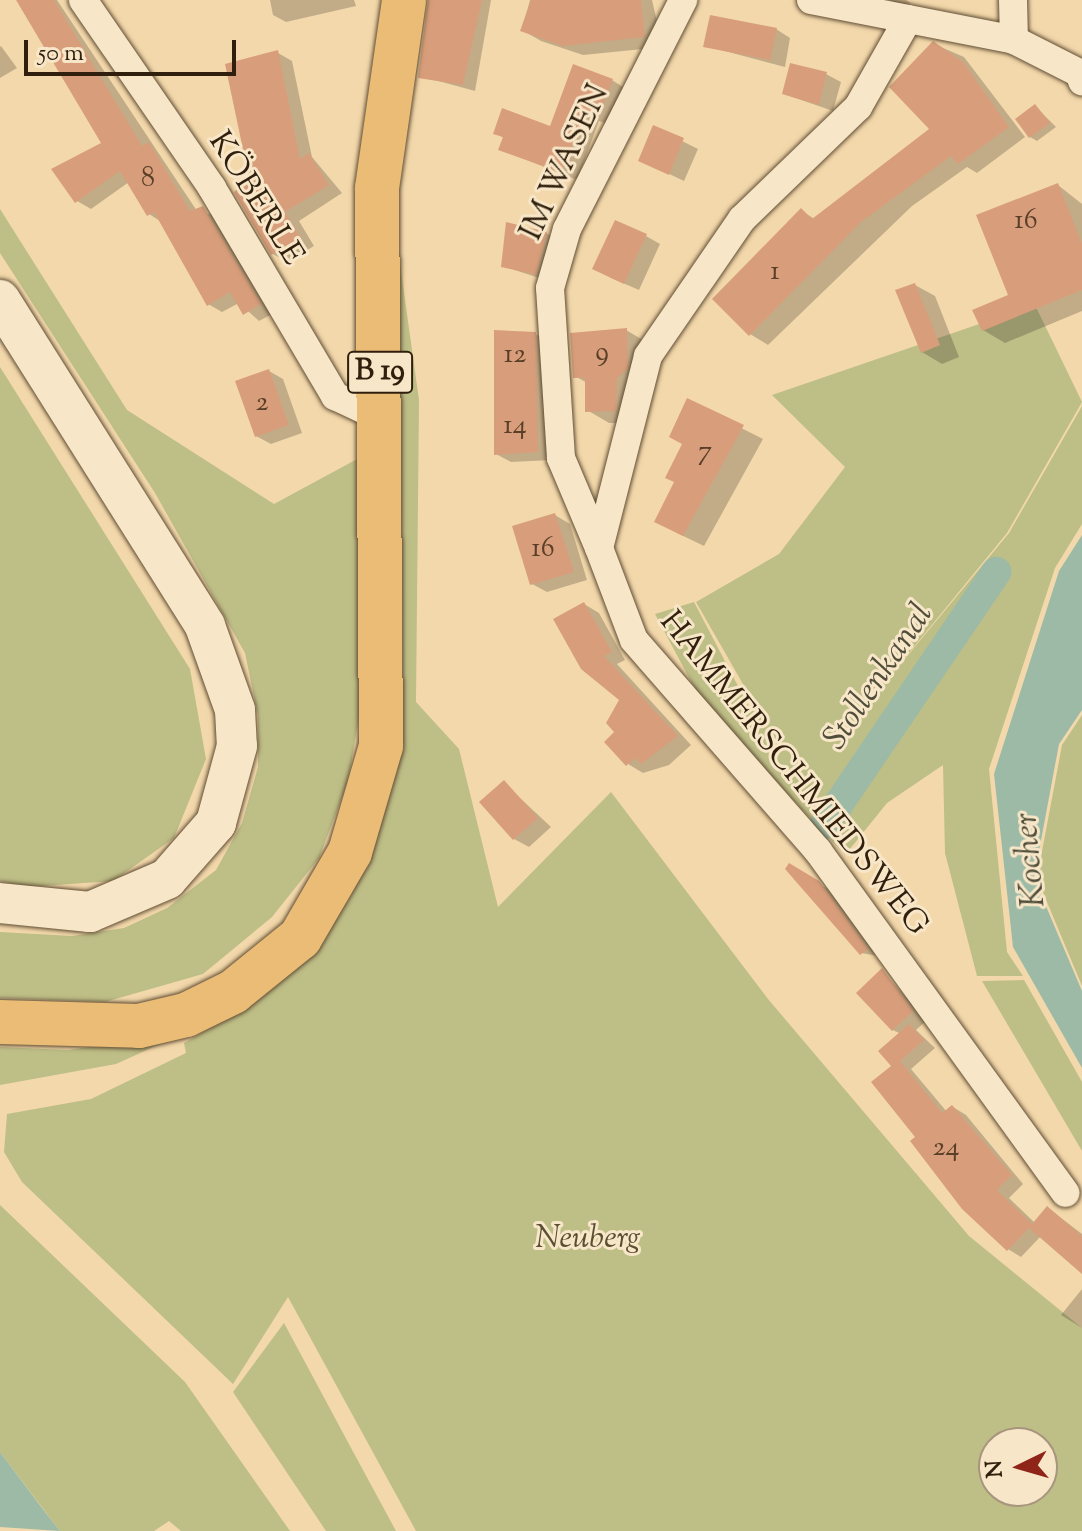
<!DOCTYPE html>
<meta charset="utf-8">
<style>
body{margin:0}
#map{position:relative;width:1082px;height:1531px;overflow:hidden;background:#f3d8ab;font-family:"Sorts Mill Goudy",serif}
div>[style]{position:absolute}
.green>*{inset:0;background:#bebe87}
.water>*{inset:0;background:#9cbaa5}
.shadow>*{inset:0;background:#0003}
.canal>*{height:30px;margin:-15px;padding:0 15px;transform-origin:15px;border-radius:15px;background:#9cbaa5}
.building>*{inset:0;background:#d89e7b}
.roads{filter:drop-shadow(0 0 2px #604d34) drop-shadow(0 0 2px #604d34)}
.minor>*{height:28px;margin:-14px;padding:0 14px;transform-origin:14px;border-radius:14px;background:#f7e6c8}
.secondary>*{height:40px;margin:-20px;padding:0 20px;transform-origin:20px;border-radius:20px;background:#f7e6c8}
.primary>*{height:44px;margin:-22px;padding:0 22px;transform-origin:22px;border-radius:22px;background:#eabc76}
span{translate:-50% -50%;white-space:nowrap;text-align:center;line-height:1.15;-webkit-text-stroke:6px #f7e6c8;paint-order:stroke}
.number-label{font-size:28px;color:#593f28}
.number-label span{-webkit-text-stroke-width:0}
.shield-label span{padding:2px 6px;background:#f7e6c8;border:2px solid;border-radius:6px;-webkit-text-stroke-width:0}
.shield-label{font-size:30px;color:#2f1f0c;font-weight:700}
.street-label{font-size:32px;color:#2f1f0c}
.park-label{font-size:32px;color:#5a4f31;font-style:italic}
.water-label{font-size:34px;color:#504e3a;font-style:italic}
.north{position:absolute;left:978px;top:1427px;width:80px;height:80px;box-sizing:border-box;background:#f7e6c8;border:2px solid #a7967d;border-radius:50%;rotate:265deg;font-size:22px;font-weight:700;line-height:32px;text-align:center;color:#2f1f0c}
.north::after{content:'';display:block;margin:auto;width:28px;height:36px;background:#8f2418;clip-path:polygon(50% 0,100% 100%,50% 72%,0 100%)}
.scale{position:absolute;left:24px;top:40px;width:212px;height:36px;box-sizing:border-box;border:4px solid #2f1f0c;border-top:0;padding-left:10px;font-size:24px;line-height:28px;white-space:nowrap;color:#2f1f0c;-webkit-text-stroke:6px #f7e6c8;paint-order:stroke}
</style>
<div id="map">
<div class="green">
<i style="clip-path:polygon(0 209px,127px 410px,274px 504px,359px 458px,364px 687px,348px 782px,319px 858px,272px 917px,203px 974px,105px 1002px,0 998px,0 932px,72px 936px,124px 928px,167px 908px,216px 870px,242px 823px,258px 767px,258px 716px,245px 653px,155px 493px,0 253px)"></i>
<i style="clip-path:polygon(evenodd,399px 257px,419px 400px,416px 702px,459px 749px,498px 907px,611px 792px,768px 999px,969px 1236px,1082px 1328px,1082px 1531px,416px 1531px,288px 1297px,233px 1384px,22px 1182px,4px 1152px,7px 1114px,91px 1099px,186px 1053px,184px 1043px,251px 1005px,348px 901px,372px 851px,403px 692px,399px 257px,994px 1443px,1042px 1443px,1042px 1491px,994px 1491px,994px 1443px)"></i>
<i style="clip-path:polygon(1035px 305px,1082px 402px,1007px 533px,837px 741px,1009px 533px,1082px 406px,1082px 524px,1055px 568px,989px 769px,1007px 952px,1023px 976px,977px 976px,945px 853px,943px 765px,887px 803px,845px 855px,703px 704px,655px 614px,694px 602px,750px 709px,759px 712px,696px 602px,779px 554px,845px 467px,772px 395px)"></i>
<i style="clip-path:polygon(0 367px,190px 669px,206px 759px,174px 838px,113px 881px,27px 887px,0 881px)"></i>
<i style="clip-path:polygon(1082px 715px,1082px 986px,1037px 878px,1062px 745px)"></i>
<i style="clip-path:polygon(1024px 980px,1082px 1082px,1082px 1151px,982px 981px)"></i>
<i style="clip-path:polygon(182px 1034px,116px 1064px,0 1085px,0 1047px,68px 1050px)"></i>
<i style="clip-path:polygon(0 1205px,185px 1382px,290px 1531px,181px 1531px,169px 1521px,154px 1531px,60px 1531px,0 1452px)"></i>
<i style="clip-path:polygon(284px 1323px,350px 1446px,396px 1531px,326px 1531px,233px 1392px)"></i>
</div>
<div class="water">
<i style="clip-path:polygon(1082px 535px,1082px 710px,1059px 744px,1034px 878px,1082px 991px,1082px 1068px,1013px 947px,994px 774px,1059px 571px)"></i>
<i style="clip-path:polygon(0 1452px,42px 1508px,60px 1531px,0 1527px)"></i>
</div>
<div class="shadow">
<i style="clip-path:polygon(18px 0,57px 0,197px 211px,217px 216px,274px 313px,259px 321px,239px 303px,222px 312px,208px 304px,163px 223px,149px 214px,129px 182px,91px 209px,77px 201px,104px 144px)"></i>
<i style="clip-path:polygon(270px 0,354px 0,356px 6px,286px 22px,273px 15px)"></i>
<i style="clip-path:polygon(447px 0,491px 0,475px 91px,420px 76px)"></i>
<i style="clip-path:polygon(530px 0,652px 0,663px 47px,583px 55px,541px 41px,522px 30px)"></i>
<i style="clip-path:polygon(889px 0,906px 0,911px 3px,903px 5px)"></i>
<i style="clip-path:polygon(776px 29px,790px 38px,785px 67px,706px 46px)"></i>
<i style="clip-path:polygon(934px 44px,964px 57px,1025px 137px,977px 173px,967px 167px,912px 206px,768px 345px,750px 334px,801px 211px,815px 219px,932px 129px)"></i>
<i style="clip-path:polygon(1px 46px,17px 68px,0 78px,0 47px)"></i>
<i style="clip-path:polygon(278px 53px,292px 61px,312px 157px,342px 193px,299px 221px,314px 246px,287px 262px,273px 254px,251px 178px)"></i>
<i style="clip-path:polygon(826px 74px,841px 82px,833px 111px,784px 94px)"></i>
<i style="clip-path:polygon(612px 80px,626px 89px,612px 126px,599px 121px,577px 180px,500px 149px,504px 138px,495px 133px,551px 129px)"></i>
<i style="clip-path:polygon(1035px 106px,1056px 127px,1037px 141px,1030px 137px)"></i>
<i style="clip-path:polygon(654px 127px,698px 149px,684px 181px,640px 160px)"></i>
<i style="clip-path:polygon(1058px 185px,1082px 204px,1082px 311px,1005px 343px,983px 330px,1011px 297px)"></i>
<i style="clip-path:polygon(546px 233px,561px 242px,551px 282px,503px 266px)"></i>
<i style="clip-path:polygon(646px 236px,660px 244px,639px 290px,609px 277px)"></i>
<i style="clip-path:polygon(915px 285px,935px 296px,959px 357px,942px 364px,922px 352px)"></i>
<i style="clip-path:polygon(626px 330px,648px 343px,638px 423px,609px 423px,587px 410px,587px 383px,575px 376px,572px 334px)"></i>
<i style="clip-path:polygon(535px 334px,550px 342px,552px 460px,511px 462px,496px 454px)"></i>
<i style="clip-path:polygon(269px 371px,283px 379px,302px 433px,271px 444px,256px 436px)"></i>
<i style="clip-path:polygon(688px 401px,763px 439px,704px 546px,677px 533px)"></i>
<i style="clip-path:polygon(555px 515px,570px 524px,587px 580px,547px 592px,532px 584px)"></i>
<i style="clip-path:polygon(584px 604px,599px 613px,625px 660px,617px 664px,691px 745px,669px 765px,643px 773px,628px 764px,617px 733px,622px 699px,582px 667px)"></i>
<i style="clip-path:polygon(504px 783px,551px 827px,529px 847px,514px 839px)"></i>
<i style="clip-path:polygon(790px 866px,831px 891px,879px 956px,861px 953px)"></i>
<i style="clip-path:polygon(882px 971px,927px 1020px,916px 1030px,935px 1048px,911px 1069px,947px 1112px,953px 1107px,966px 1115px,1023px 1184px,1009px 1198px,1035px 1223px,1048px 1208px,1082px 1234px,1082px 1268px,1041px 1236px,1021px 1257px,1008px 1249px,918px 1137px,894px 1066px,901px 1034px,893px 1030px)"></i>
<i style="clip-path:polygon(1082px 1289px,1082px 1328px,1061px 1315px)"></i>
</div>
<div class="canal">
<i style="left:825px;top:824px;width:305px;rotate:-55.8deg"></i>
</div>
<div class="building">
<i style="clip-path:polygon(16px 0,54px 0,142px 146px,149px 142px,190px 211px,203px 206px,261px 304px,243px 315px,230px 292px,207px 306px,154px 212px,147px 216px,120px 171px,75px 203px,51px 169px,101px 143px)"></i>
<i style="clip-path:polygon(428px 0,482px 0,463px 85px,418px 78px)"></i>
<i style="clip-path:polygon(531px 0,641px 0,645px 37px,563px 46px,520px 31px)"></i>
<i style="clip-path:polygon(710px 15px,777px 28px,770px 60px,703px 47px)"></i>
<i style="clip-path:polygon(933px 41px,963px 62px,1009px 127px,958px 164px,951px 156px,861px 222px,749px 336px,712px 299px,801px 208px,812px 219px,929px 129px,889px 87px)"></i>
<i style="clip-path:polygon(278px 50px,300px 159px,309px 153px,329px 185px,285px 212px,301px 238px,271px 255px,234px 192px,249px 178px,225px 64px)"></i>
<i style="clip-path:polygon(790px 63px,827px 72px,819px 105px,782px 94px)"></i>
<i style="clip-path:polygon(573px 64px,613px 79px,598px 119px,584px 114px,562px 173px,498px 150px,503px 137px,493px 134px,502px 108px,550px 126px)"></i>
<i style="clip-path:polygon(1035px 104px,1050px 123px,1029px 138px,1015px 119px)"></i>
<i style="clip-path:polygon(653px 125px,684px 138px,669px 175px,638px 161px)"></i>
<i style="clip-path:polygon(1058px 183px,1082px 244px,1082px 290px,982px 331px,972px 310px,1008px 295px,976px 215px)"></i>
<i style="clip-path:polygon(615px 220px,647px 234px,624px 284px,592px 269px)"></i>
<i style="clip-path:polygon(506px 222px,547px 232px,536px 275px,501px 267px)"></i>
<i style="clip-path:polygon(915px 283px,940px 345px,921px 353px,895px 290px)"></i>
<i style="clip-path:polygon(627px 328px,628px 368px,617px 378px,616px 411px,585px 412px,585px 378px,573px 378px,570px 333px)"></i>
<i style="clip-path:polygon(494px 330px,536px 332px,538px 452px,494px 455px)"></i>
<i style="clip-path:polygon(269px 369px,289px 425px,255px 437px,235px 381px)"></i>
<i style="clip-path:polygon(687px 398px,744px 425px,683px 536px,654px 522px,674px 482px,665px 478px,682px 444px,669px 437px)"></i>
<i style="clip-path:polygon(555px 513px,574px 572px,530px 585px,512px 526px)"></i>
<i style="clip-path:polygon(584px 602px,612px 652px,604px 656px,678px 736px,641px 764px,635px 758px,626px 766px,604px 742px,614px 732px,606px 723px,619px 700px,581px 669px,553px 619px)"></i>
<i style="clip-path:polygon(504px 780px,538px 818px,513px 840px,479px 802px)"></i>
<i style="clip-path:polygon(789px 863px,819px 881px,868px 949px,860px 955px,785px 869px)"></i>
<i style="clip-path:polygon(882px 968px,913px 1011px,892px 1031px,856px 993px)"></i>
<i style="clip-path:polygon(909px 1024px,924px 1040px,900px 1061px,942px 1113px,952px 1105px,1012px 1175px,997px 1190px,1032px 1224px,1047px 1206px,1082px 1236px,1082px 1274px,1029px 1228px,1007px 1251px,962px 1209px,910px 1141px,915px 1137px,871px 1082px,891px 1066px,878px 1051px)"></i>
</div>
<div class="roads">
<div class="minor">
<i style="left:83px;top:0;width:228px;rotate:55.5deg"></i>
<i style="left:212px;top:188px;width:242px;rotate:59.4deg"></i>
<i style="left:335px;top:396px;width:52px;rotate:25.1deg"></i>
<i style="left:811px;top:0;width:207px;rotate:11.1deg"></i>
<i style="left:1014px;top:40px;width:73px;rotate:26.9deg"></i>
<i style="left:1079px;top:73px;width:9px;rotate:69deg"></i>
<i style="left:1013px;top:0;width:40px;rotate:88.6deg"></i>
<i style="left:908px;top:19px;width:101px;rotate:119.6deg"></i>
<i style="left:858px;top:107px;width:161px;rotate:136deg"></i>
<i style="left:742px;top:219px;width:166px;rotate:124.5deg"></i>
<i style="left:648px;top:356px;width:198px;rotate:104.3deg"></i>
<i style="left:599px;top:548px;width:98px;rotate:69.2deg"></i>
<i style="left:634px;top:640px;width:280px;rotate:48.9deg"></i>
<i style="left:818px;top:851px;width:422px;rotate:54.1deg"></i>
<i style="left:599px;top:548px;width:98px;rotate:-112.9deg"></i>
<i style="left:561px;top:458px;width:170px;rotate:-93.7deg"></i>
<i style="left:550px;top:288px;width:61px;rotate:-73.9deg"></i>
<i style="left:567px;top:229px;width:257px;rotate:-63.1deg"></i>
</div>
<div class="secondary">
<i style="left:0;top:300px;width:385px;rotate:57.8deg"></i>
<i style="left:205px;top:626px;width:89px;rotate:70.3deg"></i>
<i style="left:235px;top:710px;width:36px;rotate:87deg"></i>
<i style="left:237px;top:746px;width:80px;rotate:105.3deg"></i>
<i style="left:216px;top:823px;width:74px;rotate:131.2deg"></i>
<i style="left:167px;top:879px;width:84px;rotate:156.8deg"></i>
<i style="left:90px;top:912px;width:90px;rotate:-174.3deg"></i>
</div>
<div class="primary">
<i style="left:0;top:1022px;width:139px;rotate:1.6deg"></i>
<i style="left:139px;top:1026px;width:48px;rotate:-13.2deg"></i>
<i style="left:186px;top:1015px;width:52px;rotate:-26.1deg"></i>
<i style="left:233px;top:992px;width:86px;rotate:-38.9deg"></i>
<i style="left:300px;top:938px;width:99px;rotate:-59.8deg"></i>
<i style="left:350px;top:852px;width:110px;rotate:-73.7deg"></i>
<i style="left:381px;top:746px;width:558px;rotate:-90.41deg"></i>
<i style="left:377px;top:188px;width:190px;rotate:-81.8deg"></i>
</div>
</div>
<div class="number-label">
<span style="left:148px;top:179px">8</span>
<span style="left:1026px;top:221px">16</span>
<span style="left:775px;top:272px">1</span>
<span style="left:602px;top:353px">9</span>
<span style="left:515px;top:355px">12</span>
<span style="left:262px;top:403px">2</span>
<span style="left:515px;top:426px">14</span>
<span style="left:705px;top:452px">7</span>
<span style="left:543px;top:549px">16</span>
<span style="left:946px;top:1148px">24</span>
</div>
<div class="shield-label">
<span style="left:380px;top:372px">B 19</span>
</div>
<div class="street-label">
<span style="left:566px;top:163px;rotate:-65deg">IM WASEN</span>
<span style="left:255px;top:199px;rotate:58deg">KÖBERLE</span>
<span style="left:793px;top:774px;rotate:51deg">HAMMERSCHMIEDSWEG</span>
</div>
<div class="park-label">
<span style="left:588px;top:1239px">Neuberg</span>
</div>
<div class="water-label">
<span style="left:879px;top:677px;rotate:-56deg">Stollenkanal</span>
<span style="left:1031px;top:860px;rotate:-95deg">Kocher</span>
</div>
<div class="north">N</div>
<div class="scale">50 m</div>
</div>
